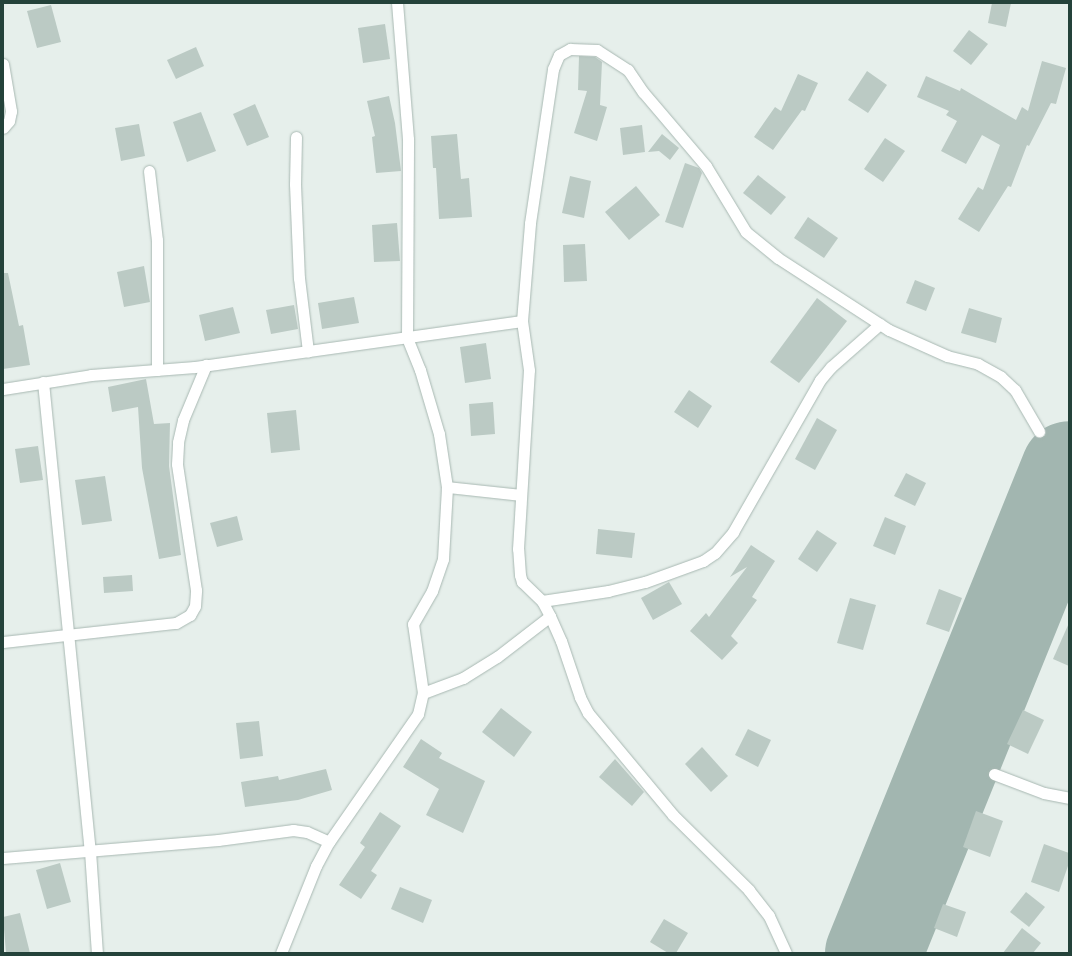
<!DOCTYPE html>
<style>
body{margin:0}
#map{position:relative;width:1072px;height:956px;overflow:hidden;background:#e6efeb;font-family:Rubik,sans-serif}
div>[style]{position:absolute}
.runway>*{height:97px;margin:-48.5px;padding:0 48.5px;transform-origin:48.5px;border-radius:48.5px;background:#a2b6b0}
.building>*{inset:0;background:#bbcac4}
.roads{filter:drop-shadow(0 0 1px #a8b8b2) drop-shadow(0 0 1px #a8b8b2)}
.street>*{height:11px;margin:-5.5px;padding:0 5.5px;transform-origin:5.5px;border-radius:5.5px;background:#fff}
span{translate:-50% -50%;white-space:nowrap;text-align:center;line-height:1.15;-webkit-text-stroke:3px #f7fbf9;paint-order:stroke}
.frame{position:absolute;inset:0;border:4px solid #24423a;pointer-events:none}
</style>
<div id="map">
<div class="runway">
<i style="left:873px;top:953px;width:522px;rotate:-67.95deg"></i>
</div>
<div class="building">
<i style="clip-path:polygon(992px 3px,1011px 3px,1006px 27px,988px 23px)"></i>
<i style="clip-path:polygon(51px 5px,61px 42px,37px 48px,27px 11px)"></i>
<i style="clip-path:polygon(385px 24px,390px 59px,363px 63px,358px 28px)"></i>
<i style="clip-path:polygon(969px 30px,988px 44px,971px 65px,953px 51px)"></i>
<i style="clip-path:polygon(196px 47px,204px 66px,176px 79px,167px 60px)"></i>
<i style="clip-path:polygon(579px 56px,595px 57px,602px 62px,600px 105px,607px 107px,597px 141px,574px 133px,587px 91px,578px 90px)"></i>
<i style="clip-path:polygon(1042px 61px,1066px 68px,1056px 104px,1051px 103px,1029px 146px,1027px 145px,1011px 187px,1008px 186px,979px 232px,958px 219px,978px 187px,983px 190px,1000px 145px,982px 135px,966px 164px,941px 151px,957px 121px,946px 115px,949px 111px,917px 97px,926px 76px,960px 91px,961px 88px,1016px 120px,1022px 107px,1028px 111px)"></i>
<i style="clip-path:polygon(867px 71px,887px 85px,868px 113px,848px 100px)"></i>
<i style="clip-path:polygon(798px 74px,818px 83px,805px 111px,802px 110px,773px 150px,754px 137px,775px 107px,781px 111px)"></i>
<i style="clip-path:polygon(389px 96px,395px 123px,401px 171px,376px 173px,372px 137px,375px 136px,367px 101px)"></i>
<i style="clip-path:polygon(255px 104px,269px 137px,247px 146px,233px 114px)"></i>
<i style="clip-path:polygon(201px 112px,216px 151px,187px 162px,173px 122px)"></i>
<i style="clip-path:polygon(139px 124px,145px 156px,121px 161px,115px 128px)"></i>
<i style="clip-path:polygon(642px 125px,645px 152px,623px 155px,620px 128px)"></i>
<i style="clip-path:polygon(457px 134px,461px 179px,469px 178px,472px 217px,439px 219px,436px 168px,433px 168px,431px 136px)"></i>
<i style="clip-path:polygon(662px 134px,679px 148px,670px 160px,659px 151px,648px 152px)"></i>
<i style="clip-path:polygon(885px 138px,905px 151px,883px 182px,864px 169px)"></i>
<i style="clip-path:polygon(685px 163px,699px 168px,702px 173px,683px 228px,665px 222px)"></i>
<i style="clip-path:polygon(758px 175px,786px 197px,771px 215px,743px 193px)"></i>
<i style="clip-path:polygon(570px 176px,591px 181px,584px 218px,562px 213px)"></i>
<i style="clip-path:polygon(636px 186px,660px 215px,629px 240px,605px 212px)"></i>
<i style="clip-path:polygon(808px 217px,838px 238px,824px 258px,794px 238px)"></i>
<i style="clip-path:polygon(397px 223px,400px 261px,374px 262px,372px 225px)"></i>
<i style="clip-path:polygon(585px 244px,587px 281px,564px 282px,563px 245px)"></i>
<i style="clip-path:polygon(144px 266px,150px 302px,124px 307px,117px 272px)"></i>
<i style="clip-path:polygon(3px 273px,8px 273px,19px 326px,23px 325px,30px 365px,3px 369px)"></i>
<i style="clip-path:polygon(915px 280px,935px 288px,926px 311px,906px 303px)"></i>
<i style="clip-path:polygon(354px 297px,359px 323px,322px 329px,318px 303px)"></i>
<i style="clip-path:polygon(817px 298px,847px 321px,799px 383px,770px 362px)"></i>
<i style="clip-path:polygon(294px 305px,298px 329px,271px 334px,266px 310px)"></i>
<i style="clip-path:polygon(233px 307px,240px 333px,205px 341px,199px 315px)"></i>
<i style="clip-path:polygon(969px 308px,1002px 318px,996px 343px,961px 333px)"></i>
<i style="clip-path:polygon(486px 343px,491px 379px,465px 383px,460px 347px)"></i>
<i style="clip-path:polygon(146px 379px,154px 424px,170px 423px,169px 466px,181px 555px,159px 559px,142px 468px,138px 407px,112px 412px,108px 387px)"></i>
<i style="clip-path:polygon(689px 390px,712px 406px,698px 428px,674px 412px)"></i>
<i style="clip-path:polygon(493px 402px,495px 434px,471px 436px,469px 404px)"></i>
<i style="clip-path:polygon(296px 410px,300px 450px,271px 453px,267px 413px)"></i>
<i style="clip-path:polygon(817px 418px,837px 430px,815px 470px,795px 459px)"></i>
<i style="clip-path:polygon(38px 446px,43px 480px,20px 483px,15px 449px)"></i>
<i style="clip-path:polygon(906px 473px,926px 483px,915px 506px,894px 496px)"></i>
<i style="clip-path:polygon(105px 476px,112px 521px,82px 525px,75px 480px)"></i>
<i style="clip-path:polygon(237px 516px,243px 540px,217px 547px,210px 523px)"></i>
<i style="clip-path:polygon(885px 517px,906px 526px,895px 555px,873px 546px)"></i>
<i style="clip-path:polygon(598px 529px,635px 533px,632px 558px,596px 554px)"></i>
<i style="clip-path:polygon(817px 530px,837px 543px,817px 572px,798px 559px)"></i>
<i style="clip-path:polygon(751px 545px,775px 561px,752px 597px,757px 600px,731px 636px,738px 643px,722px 660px,690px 631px,706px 613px,709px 617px,747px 567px,730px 577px)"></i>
<i style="clip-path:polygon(132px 575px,133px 591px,104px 593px,103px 577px)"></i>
<i style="clip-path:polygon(669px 582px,682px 604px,653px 620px,641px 598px)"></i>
<i style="clip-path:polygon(939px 589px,962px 598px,949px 632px,926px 624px)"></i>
<i style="clip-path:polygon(850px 598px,876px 605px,863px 650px,837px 643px)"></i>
<i style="clip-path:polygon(1069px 623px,1069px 666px,1053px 659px)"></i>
<i style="clip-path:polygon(501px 708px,532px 732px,514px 757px,482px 732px)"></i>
<i style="clip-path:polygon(1023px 710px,1044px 720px,1028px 754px,1007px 744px)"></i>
<i style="clip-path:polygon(259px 721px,263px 756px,240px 759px,236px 723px)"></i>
<i style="clip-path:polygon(748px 729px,771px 740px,758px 767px,735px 755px)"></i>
<i style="clip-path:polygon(421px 739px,442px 753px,439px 758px,485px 781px,463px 833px,426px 815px,439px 789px,403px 767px)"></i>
<i style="clip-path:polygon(702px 747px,728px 776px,711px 792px,685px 764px)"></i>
<i style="clip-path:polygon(615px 759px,644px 792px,632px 806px,599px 777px)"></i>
<i style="clip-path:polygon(326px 769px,332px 790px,298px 800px,245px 807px,241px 782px,278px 776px,279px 780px)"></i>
<i style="clip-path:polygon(976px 811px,1003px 821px,990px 857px,963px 847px)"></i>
<i style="clip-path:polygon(380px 812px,401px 826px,371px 871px,377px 875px,361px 899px,339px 885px,365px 847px,360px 843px)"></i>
<i style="clip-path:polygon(1044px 844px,1069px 853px,1069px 863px,1059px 892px,1031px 882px)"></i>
<i style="clip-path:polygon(60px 863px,71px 902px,47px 909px,36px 870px)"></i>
<i style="clip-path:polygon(400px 887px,432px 900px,423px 923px,391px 909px)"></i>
<i style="clip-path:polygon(1026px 892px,1045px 907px,1029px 927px,1010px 912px)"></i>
<i style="clip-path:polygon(943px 904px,966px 912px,957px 937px,934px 928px)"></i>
<i style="clip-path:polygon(20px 913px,30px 953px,6px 953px,3px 917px)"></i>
<i style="clip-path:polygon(664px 919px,688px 933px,676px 953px,668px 953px,650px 942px)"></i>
<i style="clip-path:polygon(1022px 928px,1041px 943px,1033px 953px,1003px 953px)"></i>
</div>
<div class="roads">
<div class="street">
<i style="left:3px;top:64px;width:48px;rotate:80.3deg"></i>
<i style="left:11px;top:111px;width:10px;rotate:101deg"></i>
<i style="left:9px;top:121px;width:9px;rotate:131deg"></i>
<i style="left:296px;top:137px;width:47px;rotate:91.2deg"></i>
<i style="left:295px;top:184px;width:94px;rotate:87.6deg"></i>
<i style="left:299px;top:278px;width:74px;rotate:83deg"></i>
<i style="left:149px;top:171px;width:69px;rotate:83.4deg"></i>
<i style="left:157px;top:240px;width:130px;rotate:90deg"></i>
<i style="left:43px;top:382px;width:471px;rotate:84.3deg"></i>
<i style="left:90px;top:851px;width:102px;rotate:86.1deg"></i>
<i style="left:3px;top:389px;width:89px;rotate:-9deg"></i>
<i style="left:91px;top:375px;width:104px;rotate:-4.4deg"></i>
<i style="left:195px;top:367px;width:330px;rotate:-8deg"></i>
<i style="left:447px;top:487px;width:74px;rotate:6.2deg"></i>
<i style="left:542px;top:601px;width:67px;rotate:-8.6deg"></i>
<i style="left:608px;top:591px;width:38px;rotate:-14deg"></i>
<i style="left:645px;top:582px;width:62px;rotate:-19.9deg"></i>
<i style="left:703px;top:561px;width:14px;rotate:-34deg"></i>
<i style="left:715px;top:553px;width:28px;rotate:-49deg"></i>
<i style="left:733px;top:532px;width:175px;rotate:-60.2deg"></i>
<i style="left:820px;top:380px;width:17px;rotate:-50deg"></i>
<i style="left:831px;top:367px;width:65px;rotate:-41.3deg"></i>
<i style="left:3px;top:642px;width:174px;rotate:-6.3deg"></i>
<i style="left:176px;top:623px;width:16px;rotate:-30deg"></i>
<i style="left:190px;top:615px;width:10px;rotate:-61deg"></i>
<i style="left:195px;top:606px;width:16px;rotate:-86deg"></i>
<i style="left:196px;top:590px;width:127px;rotate:-98.6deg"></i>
<i style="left:177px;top:464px;width:22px;rotate:-87deg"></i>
<i style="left:178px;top:442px;width:23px;rotate:-77deg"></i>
<i style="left:183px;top:420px;width:60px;rotate:-67.3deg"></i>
<i style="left:423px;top:693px;width:43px;rotate:-20.6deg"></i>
<i style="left:463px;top:678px;width:40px;rotate:-32deg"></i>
<i style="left:497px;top:657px;width:67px;rotate:-37.7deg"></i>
<i style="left:994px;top:774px;width:53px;rotate:20.8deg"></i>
<i style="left:1044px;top:793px;width:25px;rotate:11deg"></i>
<i style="left:3px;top:858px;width:216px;rotate:-4.8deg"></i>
<i style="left:218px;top:840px;width:76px;rotate:-7.6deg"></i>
<i style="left:293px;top:830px;width:14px;rotate:8deg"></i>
<i style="left:307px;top:832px;width:24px;rotate:24deg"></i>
<i style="left:281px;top:953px;width:94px;rotate:-68.1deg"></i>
<i style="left:316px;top:866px;width:27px;rotate:-62deg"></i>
<i style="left:329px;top:842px;width:156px;rotate:-55.2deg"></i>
<i style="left:418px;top:714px;width:22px;rotate:-77deg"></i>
<i style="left:423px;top:693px;width:70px;rotate:-98.2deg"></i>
<i style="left:413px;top:624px;width:38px;rotate:-60deg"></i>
<i style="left:432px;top:591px;width:34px;rotate:-71deg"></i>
<i style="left:443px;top:559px;width:72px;rotate:-86.8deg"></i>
<i style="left:447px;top:487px;width:54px;rotate:-98.6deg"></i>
<i style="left:439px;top:434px;width:67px;rotate:-106.5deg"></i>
<i style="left:420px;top:370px;width:35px;rotate:-112deg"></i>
<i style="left:407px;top:338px;width:199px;rotate:-89.7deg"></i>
<i style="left:408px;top:139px;width:136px;rotate:-94.6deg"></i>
<i style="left:786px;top:953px;width:41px;rotate:-114.7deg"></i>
<i style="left:769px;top:916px;width:33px;rotate:-128deg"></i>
<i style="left:749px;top:890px;width:107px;rotate:-135.4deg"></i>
<i style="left:673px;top:815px;width:133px;rotate:-129.8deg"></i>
<i style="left:588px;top:713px;width:18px;rotate:-117deg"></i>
<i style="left:580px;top:697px;width:59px;rotate:-108.7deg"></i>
<i style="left:561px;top:641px;width:27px;rotate:-114deg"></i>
<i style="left:550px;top:616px;width:17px;rotate:-118deg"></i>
<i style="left:542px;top:601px;width:28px;rotate:-136deg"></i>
<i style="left:522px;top:582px;width:7px;rotate:-106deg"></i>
<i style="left:520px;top:575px;width:26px;rotate:-94deg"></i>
<i style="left:518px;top:549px;width:179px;rotate:-86.5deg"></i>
<i style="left:529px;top:370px;width:49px;rotate:-98.1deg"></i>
<i style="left:522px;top:321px;width:98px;rotate:-85.3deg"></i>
<i style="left:530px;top:223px;width:156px;rotate:-81.5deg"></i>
<i style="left:553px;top:69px;width:15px;rotate:-67deg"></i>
<i style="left:559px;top:55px;width:13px;rotate:-29deg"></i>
<i style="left:570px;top:49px;width:27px;rotate:2deg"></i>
<i style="left:597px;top:50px;width:37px;rotate:33deg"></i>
<i style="left:628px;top:70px;width:27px;rotate:56deg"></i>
<i style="left:643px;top:92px;width:97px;rotate:49.6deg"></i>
<i style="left:706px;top:166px;width:77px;rotate:58.8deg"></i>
<i style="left:746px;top:232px;width:41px;rotate:39.1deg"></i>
<i style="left:778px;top:258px;width:132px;rotate:33deg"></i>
<i style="left:889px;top:330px;width:64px;rotate:24.1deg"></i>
<i style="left:947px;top:356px;width:32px;rotate:14deg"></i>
<i style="left:978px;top:364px;width:26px;rotate:29deg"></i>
<i style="left:1001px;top:377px;width:19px;rotate:43deg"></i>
<i style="left:1015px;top:390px;width:48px;rotate:59.7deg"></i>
</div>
</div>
<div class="frame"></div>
</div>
